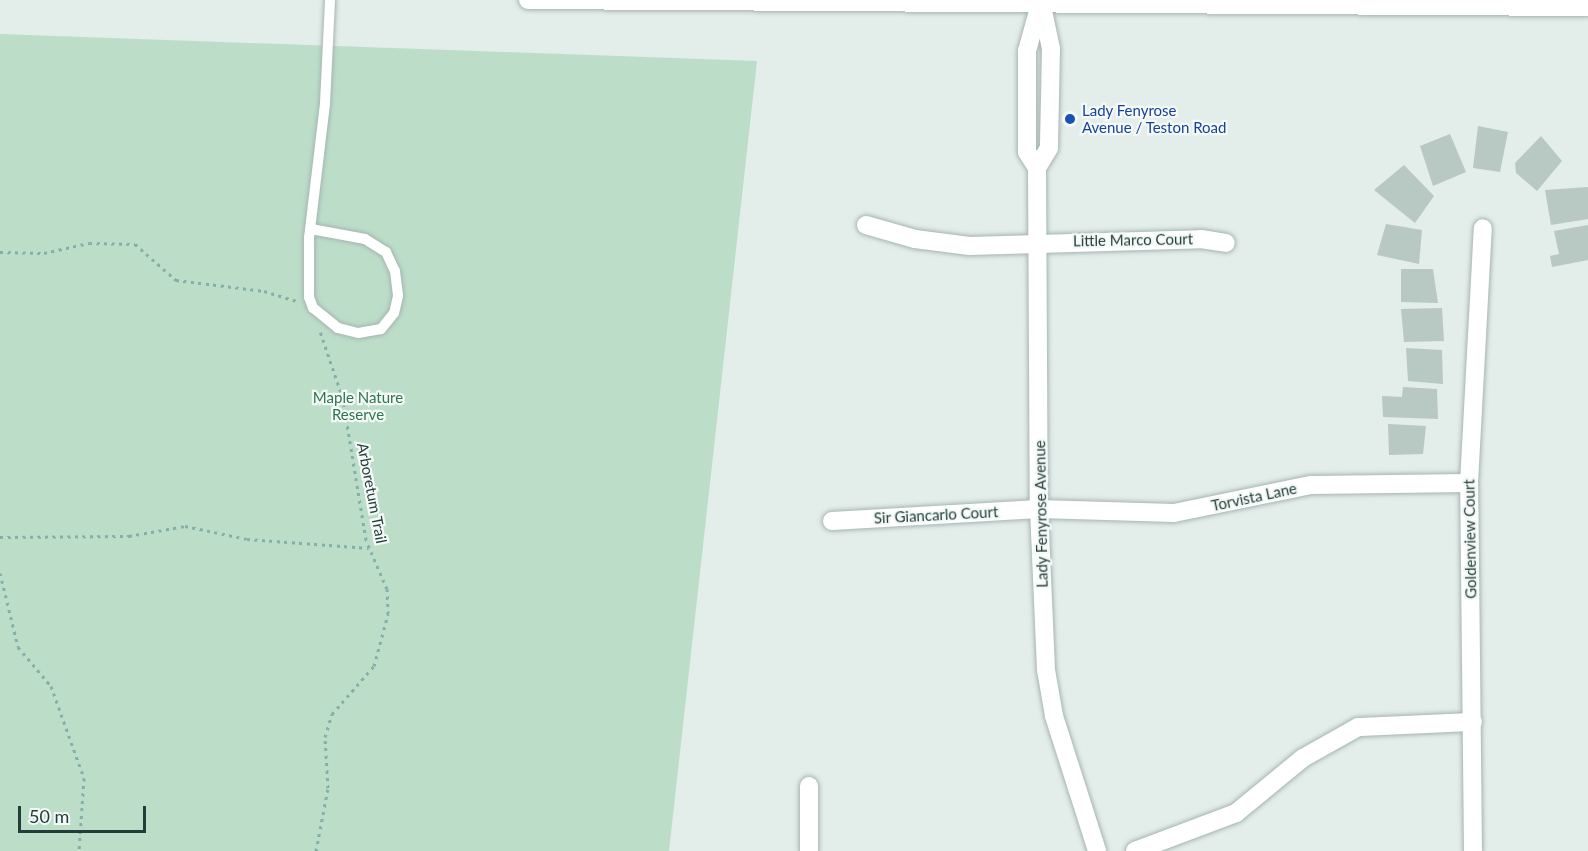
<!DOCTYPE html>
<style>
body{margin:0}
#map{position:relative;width:1588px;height:851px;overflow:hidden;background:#e3edea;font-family:Lato,sans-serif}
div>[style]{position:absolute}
.green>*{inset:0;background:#bcdec9}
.building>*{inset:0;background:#b8c8c3}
.path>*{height:3px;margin-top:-1.5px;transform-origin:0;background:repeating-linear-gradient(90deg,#84b0a7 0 3px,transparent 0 7.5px)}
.roads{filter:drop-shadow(0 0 2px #a6b5b2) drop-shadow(0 0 2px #a6b5b2)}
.lane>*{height:10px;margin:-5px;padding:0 5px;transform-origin:5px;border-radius:5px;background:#fff}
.street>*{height:18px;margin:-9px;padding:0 9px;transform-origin:9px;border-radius:9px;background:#fff}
.secondary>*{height:18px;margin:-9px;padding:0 9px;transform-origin:9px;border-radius:9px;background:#fff}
.dots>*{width:16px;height:16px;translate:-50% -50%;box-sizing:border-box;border:3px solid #f4f9f7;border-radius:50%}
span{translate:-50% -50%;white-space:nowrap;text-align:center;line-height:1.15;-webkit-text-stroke:4.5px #f4f9f7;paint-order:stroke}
.transit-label{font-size:15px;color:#164399}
.left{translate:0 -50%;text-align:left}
.street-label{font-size:15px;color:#233e3a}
.park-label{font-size:15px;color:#2d7551}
.scale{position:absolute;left:18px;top:806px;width:128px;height:27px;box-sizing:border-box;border:3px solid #233e3a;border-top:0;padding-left:8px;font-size:18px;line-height:21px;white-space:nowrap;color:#233e3a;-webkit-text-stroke:4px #f4f9f7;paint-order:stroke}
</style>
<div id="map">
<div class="green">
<i style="clip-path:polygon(0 34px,757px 61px,669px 851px,0 851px)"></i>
</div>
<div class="building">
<i style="clip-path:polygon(1478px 126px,1508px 132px,1500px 172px,1473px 168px)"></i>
<i style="clip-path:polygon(1450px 134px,1466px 172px,1433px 186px,1420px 146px)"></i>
<i style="clip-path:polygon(1541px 136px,1562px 161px,1537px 191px,1516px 173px,1515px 163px)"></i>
<i style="clip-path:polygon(1404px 165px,1434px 196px,1415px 223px,1374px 190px)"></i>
<i style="clip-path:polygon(1588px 187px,1588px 219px,1551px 225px,1545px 190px)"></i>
<i style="clip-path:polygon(1386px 224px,1422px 230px,1419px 264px,1377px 255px)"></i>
<i style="clip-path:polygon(1588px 225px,1588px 260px,1552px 267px,1550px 256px,1559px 254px,1554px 231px)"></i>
<i style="clip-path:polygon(1401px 269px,1433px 269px,1438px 303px,1401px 302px)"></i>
<i style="clip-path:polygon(1442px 308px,1444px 341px,1404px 342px,1401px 309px)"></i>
<i style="clip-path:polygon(1406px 348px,1442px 350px,1443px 384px,1408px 381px)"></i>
<i style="clip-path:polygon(1403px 387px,1437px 389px,1438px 419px,1383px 417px,1382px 396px,1402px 397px)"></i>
<i style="clip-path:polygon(1388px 424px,1426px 426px,1423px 454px,1389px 455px)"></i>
</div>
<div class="path">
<i style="left:0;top:252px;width:44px;rotate:1.3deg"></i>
<i style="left:44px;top:253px;width:46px;rotate:-12.5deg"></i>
<i style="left:89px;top:243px;width:46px;rotate:1.2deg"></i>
<i style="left:135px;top:244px;width:55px;rotate:41.3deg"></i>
<i style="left:176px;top:280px;width:89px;rotate:7.1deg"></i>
<i style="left:264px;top:291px;width:34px;rotate:17deg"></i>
<i style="left:0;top:537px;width:129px;rotate:-0.4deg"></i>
<i style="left:129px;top:536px;width:57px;rotate:-10.1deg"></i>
<i style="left:185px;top:526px;width:63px;rotate:11.8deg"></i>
<i style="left:247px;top:539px;width:122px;rotate:4.2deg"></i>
<i style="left:0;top:573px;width:76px;rotate:76.3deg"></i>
<i style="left:18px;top:647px;width:51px;rotate:49.8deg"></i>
<i style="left:51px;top:686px;width:98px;rotate:70.3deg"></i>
<i style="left:84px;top:778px;width:73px;rotate:93.9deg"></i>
<i style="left:316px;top:851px;width:64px;rotate:-79.2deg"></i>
<i style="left:328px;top:788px;width:51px;rotate:-93.4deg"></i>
<i style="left:325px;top:737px;width:24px;rotate:-73deg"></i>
<i style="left:332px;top:714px;width:64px;rotate:-48.8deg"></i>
<i style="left:374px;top:666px;width:54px;rotate:-74.9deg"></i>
<i style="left:388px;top:614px;width:25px;rotate:-92deg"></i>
<i style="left:387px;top:589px;width:53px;rotate:-113.2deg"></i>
<i style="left:366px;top:540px;width:143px;rotate:-99.3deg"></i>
<i style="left:343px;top:399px;width:72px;rotate:-108.7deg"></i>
</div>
<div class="roads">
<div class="lane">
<i style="left:311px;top:229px;width:55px;rotate:10.5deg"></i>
<i style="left:365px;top:239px;width:25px;rotate:32deg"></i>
<i style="left:386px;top:252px;width:21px;rotate:65deg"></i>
<i style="left:395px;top:271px;width:25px;rotate:83deg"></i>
<i style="left:398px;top:296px;width:17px;rotate:103deg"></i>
<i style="left:394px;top:313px;width:21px;rotate:129deg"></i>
<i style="left:381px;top:329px;width:23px;rotate:170deg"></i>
<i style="left:358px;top:333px;width:21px;rotate:-166deg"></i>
<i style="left:338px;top:328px;width:32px;rotate:-141deg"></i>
<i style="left:313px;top:308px;width:12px;rotate:-110deg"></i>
<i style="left:309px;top:297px;width:59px;rotate:-90deg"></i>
<i style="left:309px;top:238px;width:136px;rotate:-83.2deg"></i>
<i style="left:325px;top:103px;width:103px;rotate:-87.2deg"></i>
</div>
<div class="street">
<i style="left:1041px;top:1px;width:49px;rotate:78.2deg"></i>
<i style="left:1051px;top:49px;width:99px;rotate:91.2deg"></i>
<i style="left:1049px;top:148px;width:23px;rotate:121deg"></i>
<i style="left:1037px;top:168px;width:341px;rotate:89.7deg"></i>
<i style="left:1039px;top:509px;width:161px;rotate:87.5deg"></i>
<i style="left:1046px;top:670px;width:47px;rotate:80.1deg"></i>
<i style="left:1054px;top:716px;width:142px;rotate:72.3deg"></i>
<i style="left:1037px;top:168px;width:19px;rotate:-122deg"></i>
<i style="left:1027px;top:152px;width:101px;rotate:-90deg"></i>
<i style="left:1027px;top:51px;width:49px;rotate:-74.5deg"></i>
<i style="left:866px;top:225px;width:51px;rotate:15.9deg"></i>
<i style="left:915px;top:239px;width:55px;rotate:7.3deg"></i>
<i style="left:970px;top:246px;width:231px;rotate:-1.7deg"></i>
<i style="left:1201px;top:239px;width:25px;rotate:9deg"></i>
<i style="left:832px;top:521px;width:207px;rotate:-3.3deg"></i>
<i style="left:1039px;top:509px;width:135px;rotate:1.7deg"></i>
<i style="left:1174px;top:513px;width:140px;rotate:-11.6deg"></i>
<i style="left:1311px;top:485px;width:158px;rotate:-0.7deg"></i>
<i style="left:809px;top:851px;width:65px;rotate:-90deg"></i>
<i style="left:1135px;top:851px;width:108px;rotate:-20.6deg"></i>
<i style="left:1236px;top:813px;width:87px;rotate:-39.4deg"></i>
<i style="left:1303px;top:758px;width:63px;rotate:-29.4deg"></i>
<i style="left:1358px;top:727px;width:115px;rotate:-2.5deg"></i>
<i style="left:1473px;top:851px;width:368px;rotate:-90.6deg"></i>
<i style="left:1469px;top:483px;width:255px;rotate:-86.9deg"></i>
</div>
<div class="secondary">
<i style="left:528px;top:0;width:1060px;rotate:0.38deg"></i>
</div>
</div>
<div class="dots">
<i style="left:1070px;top:119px;background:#1a4fb4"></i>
</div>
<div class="transit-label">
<span class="left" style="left:1082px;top:119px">Lady Fenyrose<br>Avenue / Teston Road</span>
</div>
<div class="street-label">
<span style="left:1133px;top:240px;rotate:-1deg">Little Marco Court</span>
<span style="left:372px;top:493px;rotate:79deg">Arboretum Trail</span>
<span style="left:1254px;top:497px;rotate:-12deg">Torvista Lane</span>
<span style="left:1041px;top:514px;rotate:-91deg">Lady Fenyrose Avenue</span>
<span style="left:936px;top:515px;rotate:-3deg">Sir Giancarlo Court</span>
<span style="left:1470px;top:539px;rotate:-91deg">Goldenview Court</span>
</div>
<div class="park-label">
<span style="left:358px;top:406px">Maple Nature<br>Reserve</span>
</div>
<div class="scale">50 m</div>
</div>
